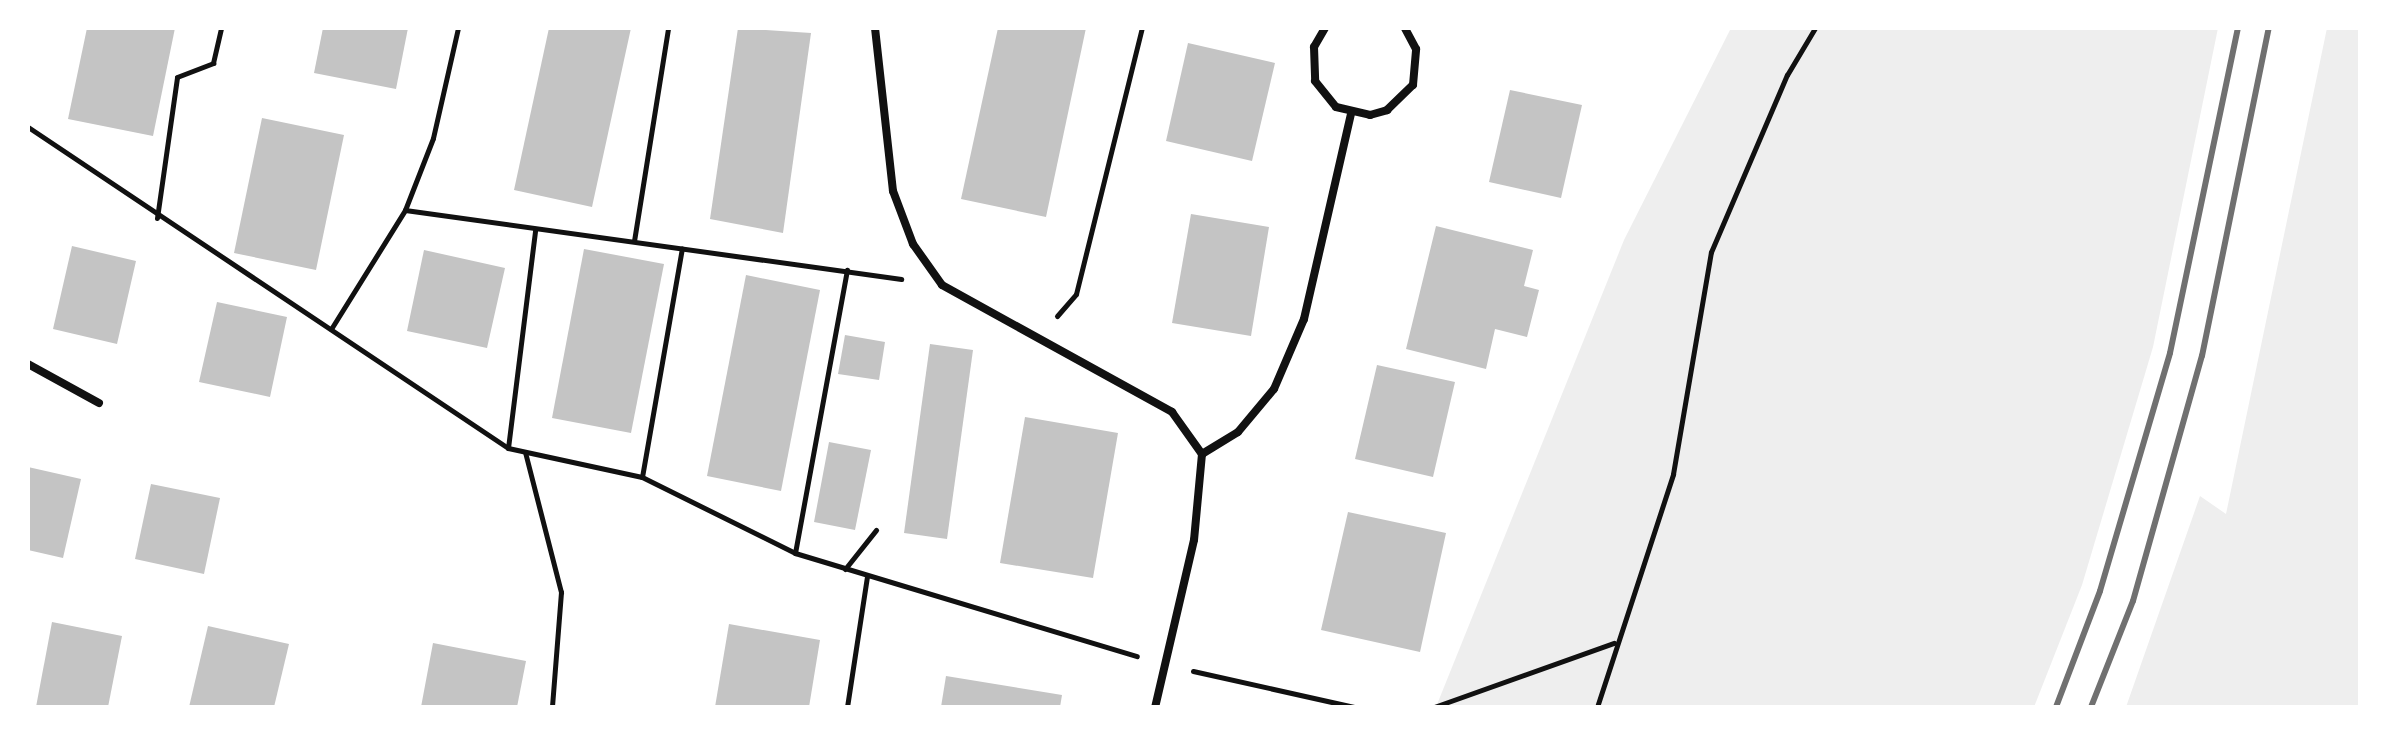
<!DOCTYPE html>
<style>
body{margin:0}
#map{position:relative;width:2388px;height:735px;overflow:hidden;background:#fff;font-family:"Alegreya Sans",sans-serif}
div>[style]{position:absolute}
.green>*{inset:0;background:#eee}
.building>*{inset:0;background:#c4c4c4}
.path>*{height:5px;margin:-2.5px;padding:0 2.5px;transform-origin:2.5px;border-radius:2.5px;background:#111}
.minor>*{height:8px;margin:-4px;padding:0 4px;transform-origin:4px;border-radius:4px;background:#111}
.rail>*{height:6px;margin:-3px;padding:0 3px;transform-origin:3px;border-radius:3px;background:#707070}
span{translate:-50% -50%;white-space:nowrap;text-align:center;line-height:1.15;-webkit-text-stroke:6px #fff;paint-order:stroke}
.frame{position:absolute;inset:0;border:30px solid #fff;pointer-events:none}
</style>
<div id="map">
<div class="green">
<i style="clip-path:polygon(1731px 28px,2218px 28px,2153px 347px,2082px 585px,2034px 707px,1436px 707px,1624px 240px)"></i>
<i style="clip-path:polygon(2327px 28px,2360px 28px,2360px 707px,2126px 707px,2200px 496px,2226px 514px)"></i>
</div>
<div class="building">
<i style="clip-path:polygon(87px 28px,175px 28px,153px 136px,68px 119px)"></i>
<i style="clip-path:polygon(323px 28px,408px 28px,396px 89px,314px 73px)"></i>
<i style="clip-path:polygon(549px 28px,631px 28px,592px 207px,514px 190px)"></i>
<i style="clip-path:polygon(738px 28px,811px 33px,783px 233px,710px 219px)"></i>
<i style="clip-path:polygon(998px 28px,1086px 28px,1046px 217px,961px 199px)"></i>
<i style="clip-path:polygon(1188px 43px,1275px 63px,1252px 161px,1166px 141px)"></i>
<i style="clip-path:polygon(1510px 90px,1582px 105px,1561px 198px,1489px 182px)"></i>
<i style="clip-path:polygon(262px 118px,344px 135px,316px 270px,234px 253px)"></i>
<i style="clip-path:polygon(1191px 214px,1269px 227px,1251px 336px,1172px 323px)"></i>
<i style="clip-path:polygon(1436px 226px,1533px 250px,1524px 286px,1539px 290px,1527px 337px,1495px 329px,1486px 369px,1406px 349px)"></i>
<i style="clip-path:polygon(72px 246px,136px 261px,117px 344px,53px 329px)"></i>
<i style="clip-path:polygon(584px 249px,664px 264px,631px 433px,552px 418px)"></i>
<i style="clip-path:polygon(424px 250px,505px 268px,487px 348px,407px 331px)"></i>
<i style="clip-path:polygon(746px 275px,820px 290px,781px 491px,707px 476px)"></i>
<i style="clip-path:polygon(217px 302px,287px 317px,270px 397px,199px 382px)"></i>
<i style="clip-path:polygon(845px 335px,885px 342px,879px 380px,838px 374px)"></i>
<i style="clip-path:polygon(930px 344px,973px 350px,947px 539px,904px 533px)"></i>
<i style="clip-path:polygon(1377px 365px,1455px 382px,1433px 477px,1355px 459px)"></i>
<i style="clip-path:polygon(1025px 417px,1118px 433px,1093px 578px,1000px 563px)"></i>
<i style="clip-path:polygon(829px 442px,871px 450px,855px 530px,814px 522px)"></i>
<i style="clip-path:polygon(28px 467px,81px 479px,63px 558px,28px 550px)"></i>
<i style="clip-path:polygon(151px 484px,220px 498px,204px 574px,135px 559px)"></i>
<i style="clip-path:polygon(1348px 512px,1446px 533px,1420px 652px,1321px 630px)"></i>
<i style="clip-path:polygon(52px 622px,122px 636px,108px 707px,36px 707px)"></i>
<i style="clip-path:polygon(729px 624px,820px 640px,809px 707px,715px 707px)"></i>
<i style="clip-path:polygon(208px 626px,289px 644px,274px 707px,189px 707px)"></i>
<i style="clip-path:polygon(433px 643px,526px 661px,517px 707px,421px 707px)"></i>
<i style="clip-path:polygon(946px 676px,1062px 695px,1060px 707px,941px 707px)"></i>
</div>
<div class="path">
<i style="left:28px;top:127px;width:577px;rotate:33.77deg"></i>
<i style="left:508px;top:448px;width:137px;rotate:12.2deg"></i>
<i style="left:642px;top:477px;width:171px;rotate:26.4deg"></i>
<i style="left:795px;top:553px;width:357px;rotate:16.8deg"></i>
<i style="left:405px;top:210px;width:501px;rotate:7.92deg"></i>
<i style="left:157px;top:218px;width:142px;rotate:-81.9deg"></i>
<i style="left:177px;top:77px;width:39px;rotate:-21deg"></i>
<i style="left:213px;top:63px;width:36px;rotate:-77deg"></i>
<i style="left:634px;top:241px;width:216px;rotate:-80.9deg"></i>
<i style="left:1057px;top:316px;width:29px;rotate:-49deg"></i>
<i style="left:1076px;top:294px;width:274px;rotate:-76.1deg"></i>
<i style="left:331px;top:329px;width:140px;rotate:-58.1deg"></i>
<i style="left:405px;top:210px;width:77px;rotate:-68.7deg"></i>
<i style="left:433px;top:138px;width:113px;rotate:-77.2deg"></i>
<i style="left:508px;top:448px;width:220px;rotate:-82.9deg"></i>
<i style="left:525px;top:452px;width:145px;rotate:75.6deg"></i>
<i style="left:561px;top:592px;width:115px;rotate:94.5deg"></i>
<i style="left:642px;top:477px;width:232px;rotate:-80.1deg"></i>
<i style="left:795px;top:553px;width:288px;rotate:-79.6deg"></i>
<i style="left:845px;top:569px;width:50px;rotate:-51.5deg"></i>
<i style="left:1193px;top:671px;width:165px;rotate:12.6deg"></i>
<i style="left:847px;top:707px;width:132px;rotate:-81.3deg"></i>
<i style="left:1434px;top:707px;width:191px;rotate:-19.6deg"></i>
<i style="left:1597px;top:707px;width:245px;rotate:-71.9deg"></i>
<i style="left:1673px;top:474px;width:225px;rotate:-80.3deg"></i>
<i style="left:1711px;top:252px;width:193px;rotate:-66.8deg"></i>
<i style="left:1787px;top:75px;width:55px;rotate:-59.2deg"></i>
</div>
<div class="minor">
<i style="left:875px;top:28px;width:164px;rotate:83.7deg"></i>
<i style="left:893px;top:191px;width:57px;rotate:69.3deg"></i>
<i style="left:913px;top:244px;width:50px;rotate:54.7deg"></i>
<i style="left:942px;top:285px;width:263px;rotate:28.9deg"></i>
<i style="left:1172px;top:412px;width:52px;rotate:54.5deg"></i>
<i style="left:1202px;top:454px;width:86px;rotate:95.3deg"></i>
<i style="left:1194px;top:540px;width:171px;rotate:103.1deg"></i>
<i style="left:1325px;top:28px;width:22px;rotate:120deg"></i>
<i style="left:1314px;top:47px;width:34px;rotate:88deg"></i>
<i style="left:1315px;top:81px;width:33px;rotate:51deg"></i>
<i style="left:1336px;top:107px;width:35px;rotate:13deg"></i>
<i style="left:1370px;top:115px;width:18px;rotate:-16deg"></i>
<i style="left:1387px;top:110px;width:36px;rotate:-44deg"></i>
<i style="left:1413px;top:85px;width:36px;rotate:-85deg"></i>
<i style="left:1416px;top:49px;width:24px;rotate:-118deg"></i>
<i style="left:28px;top:364px;width:81px;rotate:28.8deg"></i>
<i style="left:1202px;top:454px;width:42px;rotate:-31.4deg"></i>
<i style="left:1238px;top:432px;width:56px;rotate:-50.1deg"></i>
<i style="left:1274px;top:389px;width:76px;rotate:-66.8deg"></i>
<i style="left:1304px;top:319px;width:211px;rotate:-77.1deg"></i>
</div>
<div class="rail">
<i style="left:2056px;top:707px;width:124px;rotate:-69.2deg"></i>
<i style="left:2100px;top:591px;width:248px;rotate:-73.6deg"></i>
<i style="left:2170px;top:353px;width:332px;rotate:-78.2deg"></i>
<i style="left:2091px;top:707px;width:114px;rotate:-68.4deg"></i>
<i style="left:2133px;top:601px;width:255px;rotate:-74.3deg"></i>
<i style="left:2202px;top:356px;width:335px;rotate:-78.5deg"></i>
</div>
<div class="frame"></div>
</div>
